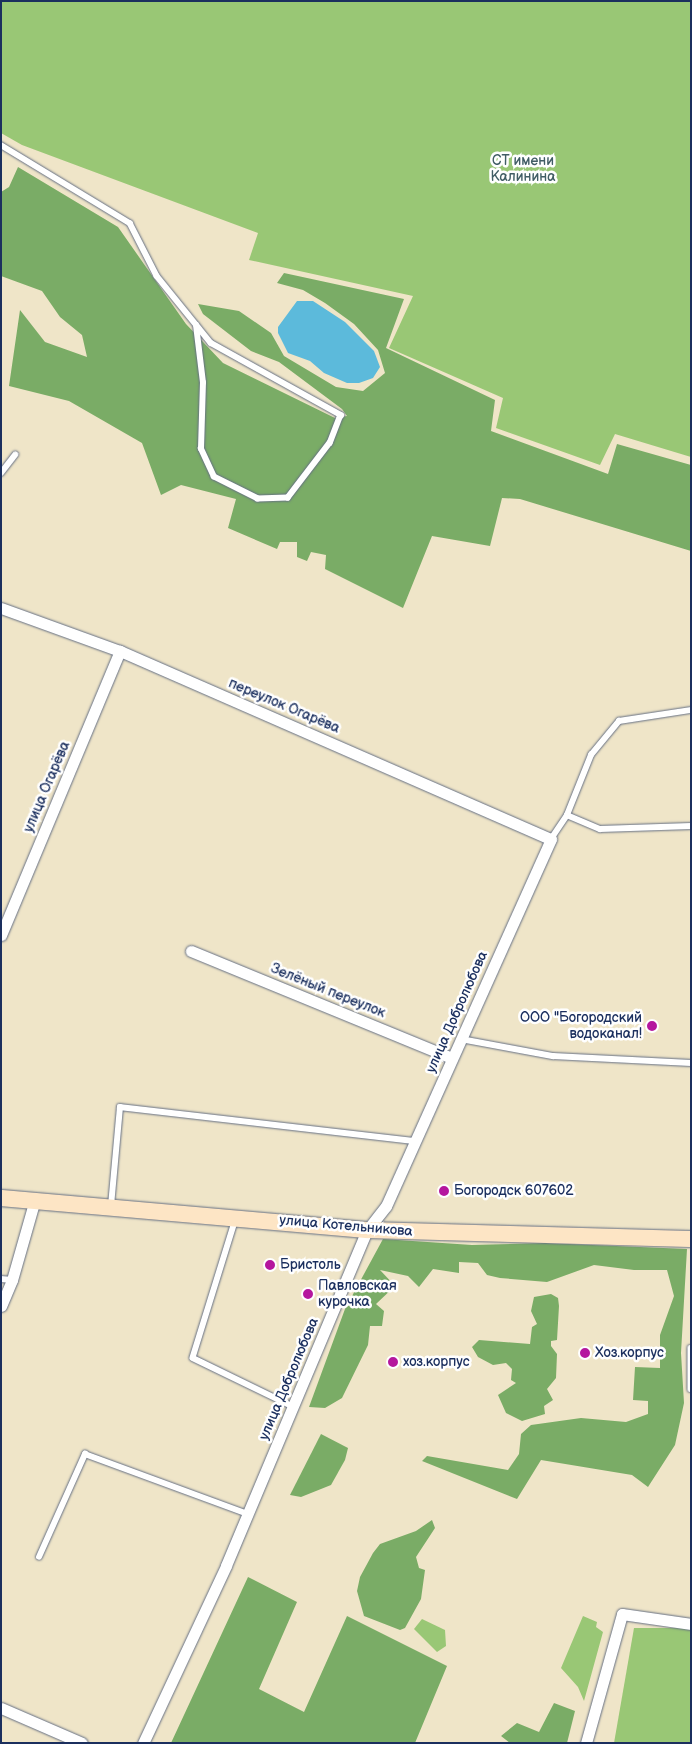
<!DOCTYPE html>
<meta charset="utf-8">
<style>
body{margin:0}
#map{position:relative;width:692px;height:1744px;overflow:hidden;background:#efe5c8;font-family:"Balsamiq Sans",sans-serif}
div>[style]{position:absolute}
.green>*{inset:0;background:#99c775}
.forest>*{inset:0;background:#7aac66}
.water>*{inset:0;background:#5cbadb}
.roads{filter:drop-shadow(0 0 1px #656f83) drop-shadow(0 0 1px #656f83)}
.lane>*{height:5.5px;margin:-2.75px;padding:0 2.75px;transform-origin:2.75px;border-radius:2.75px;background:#fff}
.street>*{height:11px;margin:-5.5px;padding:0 5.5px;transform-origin:5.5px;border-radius:5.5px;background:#fff}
.secondary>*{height:16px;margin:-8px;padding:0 8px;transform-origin:8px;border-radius:8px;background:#fde5c5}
.dots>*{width:14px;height:14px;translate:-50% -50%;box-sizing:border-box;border:2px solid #fff;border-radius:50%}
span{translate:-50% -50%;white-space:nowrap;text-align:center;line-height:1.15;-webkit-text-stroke:5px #fff;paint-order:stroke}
.park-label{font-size:14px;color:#415d65}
.street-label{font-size:14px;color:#1b2f5e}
.poi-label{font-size:14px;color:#1b2f5e}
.right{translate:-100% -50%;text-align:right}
.left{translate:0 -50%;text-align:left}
.frame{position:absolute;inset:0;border:2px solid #1b2f5e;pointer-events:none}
</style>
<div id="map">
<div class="green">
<i style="clip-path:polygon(1px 1px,691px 1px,691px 457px,615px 434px,600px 465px,496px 428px,503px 398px,389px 348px,413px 296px,249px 260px,258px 233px,22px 145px,1px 133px)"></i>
<i style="clip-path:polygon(583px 1616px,597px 1622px,596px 1627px,603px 1632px,584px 1701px,578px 1687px,561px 1668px)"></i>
<i style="clip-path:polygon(422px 1619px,445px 1630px,446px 1646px,437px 1652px,414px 1629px)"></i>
<i style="clip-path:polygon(634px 1628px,691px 1628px,691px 1743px,614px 1743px)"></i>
</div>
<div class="forest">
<i style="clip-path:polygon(18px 167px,118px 227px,186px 324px,223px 363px,335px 418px,347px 416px,342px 409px,279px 362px,251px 351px,203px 314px,198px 304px,239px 311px,271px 333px,284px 356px,336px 387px,363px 391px,385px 373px,378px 350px,354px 324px,325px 303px,303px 290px,277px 283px,284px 273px,404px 299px,386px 348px,495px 400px,491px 431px,608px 474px,617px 444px,691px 465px,691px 551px,520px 499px,502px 498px,490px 546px,432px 536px,403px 608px,325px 569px,326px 555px,311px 552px,307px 561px,297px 557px,297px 542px,280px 542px,277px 549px,228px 528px,236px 499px,181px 485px,161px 495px,142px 443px,69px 401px,9px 386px,20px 310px,45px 342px,87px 357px,82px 335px,60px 317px,42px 291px,1px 276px,1px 192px,9px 187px)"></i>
<i style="clip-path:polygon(383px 1239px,472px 1245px,545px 1243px,687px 1249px,681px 1353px,684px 1403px,675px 1445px,648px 1487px,632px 1475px,541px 1460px,517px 1499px,422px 1461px,427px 1456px,508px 1470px,519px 1454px,521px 1434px,531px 1425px,581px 1418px,626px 1422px,648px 1414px,648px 1401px,633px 1400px,635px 1367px,660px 1368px,660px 1335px,674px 1296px,667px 1270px,634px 1270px,594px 1265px,547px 1282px,500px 1278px,487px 1275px,478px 1263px,459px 1262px,459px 1273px,433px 1269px,419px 1287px,408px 1276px,380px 1270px,395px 1286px,376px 1304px,384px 1311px,382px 1326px,370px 1326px,368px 1345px,342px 1398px,325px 1408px,309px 1407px,345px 1309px)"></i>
<i style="clip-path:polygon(551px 1294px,558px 1298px,559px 1306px,557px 1340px,551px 1341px,551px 1346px,557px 1354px,556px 1378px,547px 1389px,553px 1400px,544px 1406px,545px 1414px,522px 1421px,506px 1413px,498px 1395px,516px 1383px,511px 1380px,512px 1369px,506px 1363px,493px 1365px,478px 1357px,472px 1347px,479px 1340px,530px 1344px,532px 1327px,537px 1324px,531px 1311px,534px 1297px)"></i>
<i style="clip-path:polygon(321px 1434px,348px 1448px,345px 1460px,331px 1485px,301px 1497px,290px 1495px)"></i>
<i style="clip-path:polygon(432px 1520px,435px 1528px,416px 1557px,419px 1568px,425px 1570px,421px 1599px,405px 1628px,400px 1630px,364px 1616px,357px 1591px,360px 1577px,373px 1553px,380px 1544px,416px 1531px)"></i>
<i style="clip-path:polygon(248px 1577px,297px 1602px,259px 1689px,304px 1712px,347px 1616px,447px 1666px,415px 1743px,171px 1743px)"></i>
<i style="clip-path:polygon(554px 1703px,575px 1711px,567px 1743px,510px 1743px,501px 1736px,517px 1723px,539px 1732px)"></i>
</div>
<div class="water">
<i style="clip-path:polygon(297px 301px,313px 301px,345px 322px,374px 351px,380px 367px,373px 378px,359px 383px,347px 383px,324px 373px,310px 361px,288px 353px,278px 333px,278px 327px)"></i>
</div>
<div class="roads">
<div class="lane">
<i style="left:1px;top:145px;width:151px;rotate:31.2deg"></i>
<i style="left:130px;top:223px;width:59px;rotate:63deg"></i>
<i style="left:157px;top:276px;width:86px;rotate:51.1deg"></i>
<i style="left:211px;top:343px;width:149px;rotate:29deg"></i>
<i style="left:341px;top:415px;width:30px;rotate:111deg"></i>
<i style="left:330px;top:443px;width:69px;rotate:127.4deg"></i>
<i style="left:288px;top:498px;width:30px;rotate:178deg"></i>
<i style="left:258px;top:499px;width:49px;rotate:-153.4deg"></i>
<i style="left:214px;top:477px;width:31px;rotate:-115deg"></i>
<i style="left:201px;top:449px;width:66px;rotate:-88.3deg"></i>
<i style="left:203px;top:383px;width:58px;rotate:-96.9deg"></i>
<i style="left:1px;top:473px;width:23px;rotate:-52deg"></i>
<i style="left:567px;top:815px;width:36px;rotate:23deg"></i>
<i style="left:600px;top:829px;width:91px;rotate:-1.9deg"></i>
<i style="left:551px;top:839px;width:29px;rotate:-56deg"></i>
<i style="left:567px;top:815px;width:65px;rotate:-68.2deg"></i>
<i style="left:591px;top:755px;width:44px;rotate:-50.5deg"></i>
<i style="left:619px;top:721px;width:73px;rotate:-8.7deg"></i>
<i style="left:461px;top:1039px;width:94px;rotate:10.5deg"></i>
<i style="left:553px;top:1056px;width:138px;rotate:2.9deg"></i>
<i style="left:111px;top:1206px;width:99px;rotate:-84.8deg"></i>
<i style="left:120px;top:1107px;width:297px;rotate:6.6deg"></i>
<i style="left:236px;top:1219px;width:145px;rotate:107.2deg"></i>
<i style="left:193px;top:1358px;width:112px;rotate:25.9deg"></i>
<i style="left:1px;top:1279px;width:11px;rotate:5deg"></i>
<i style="left:691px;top:1348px;width:41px;rotate:90deg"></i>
<i style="left:39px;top:1557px;width:113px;rotate:-65.9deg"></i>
<i style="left:85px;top:1454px;width:174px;rotate:20.2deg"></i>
</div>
<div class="street">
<i style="left:1px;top:608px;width:127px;rotate:19.9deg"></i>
<i style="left:120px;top:651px;width:470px;rotate:23.6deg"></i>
<i style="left:551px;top:839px;width:402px;rotate:114.2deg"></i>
<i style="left:386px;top:1206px;width:31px;rotate:128deg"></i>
<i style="left:367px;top:1230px;width:364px;rotate:112.8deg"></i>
<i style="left:226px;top:1566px;width:195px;rotate:115.1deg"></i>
<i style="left:1px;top:935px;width:308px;rotate:-67.3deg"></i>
<i style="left:191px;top:951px;width:282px;rotate:22.3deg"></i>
<i style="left:1px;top:1306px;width:28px;rotate:-67deg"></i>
<i style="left:12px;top:1280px;width:84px;rotate:-74.1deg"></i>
<i style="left:1px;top:1708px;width:88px;rotate:23.4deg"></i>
<i style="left:586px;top:1743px;width:134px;rotate:-74.4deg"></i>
<i style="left:622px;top:1614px;width:70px;rotate:8.2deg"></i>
</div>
<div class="secondary">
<i style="left:1px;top:1198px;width:367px;rotate:5deg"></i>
<i style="left:367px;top:1230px;width:324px;rotate:1.6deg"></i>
</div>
</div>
<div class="dots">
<i style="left:652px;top:1026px;background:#b5179e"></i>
<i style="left:444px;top:1191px;background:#b5179e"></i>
<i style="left:270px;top:1265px;background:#b5179e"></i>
<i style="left:308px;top:1294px;background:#b5179e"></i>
<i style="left:585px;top:1353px;background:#b5179e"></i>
<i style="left:393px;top:1362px;background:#b5179e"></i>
</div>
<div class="park-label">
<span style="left:523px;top:169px">СТ имени<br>Калинина</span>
</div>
<div class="street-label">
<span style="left:284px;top:706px;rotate:23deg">переулок Огарёва</span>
<span style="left:47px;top:787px;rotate:-67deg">улица Огарёва</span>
<span style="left:328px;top:991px;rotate:22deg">Зелёный переулок</span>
<span style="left:457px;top:1012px;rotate:-66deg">улица Добролюбова</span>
<span style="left:346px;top:1226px;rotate:5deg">улица Котельникова</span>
<span style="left:289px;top:1379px;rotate:-67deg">улица Добролюбова</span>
</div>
<div class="poi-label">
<span class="right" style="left:642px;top:1026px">ООО "Богородский<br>водоканал!</span>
<span class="left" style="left:454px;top:1191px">Богородск 607602</span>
<span class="left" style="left:280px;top:1265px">Бристоль</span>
<span class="left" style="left:318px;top:1294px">Павловская<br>курочка</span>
<span class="left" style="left:595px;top:1353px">Хоз.корпус</span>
<span class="left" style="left:403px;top:1362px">хоз.корпус</span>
</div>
<div class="frame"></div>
</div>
